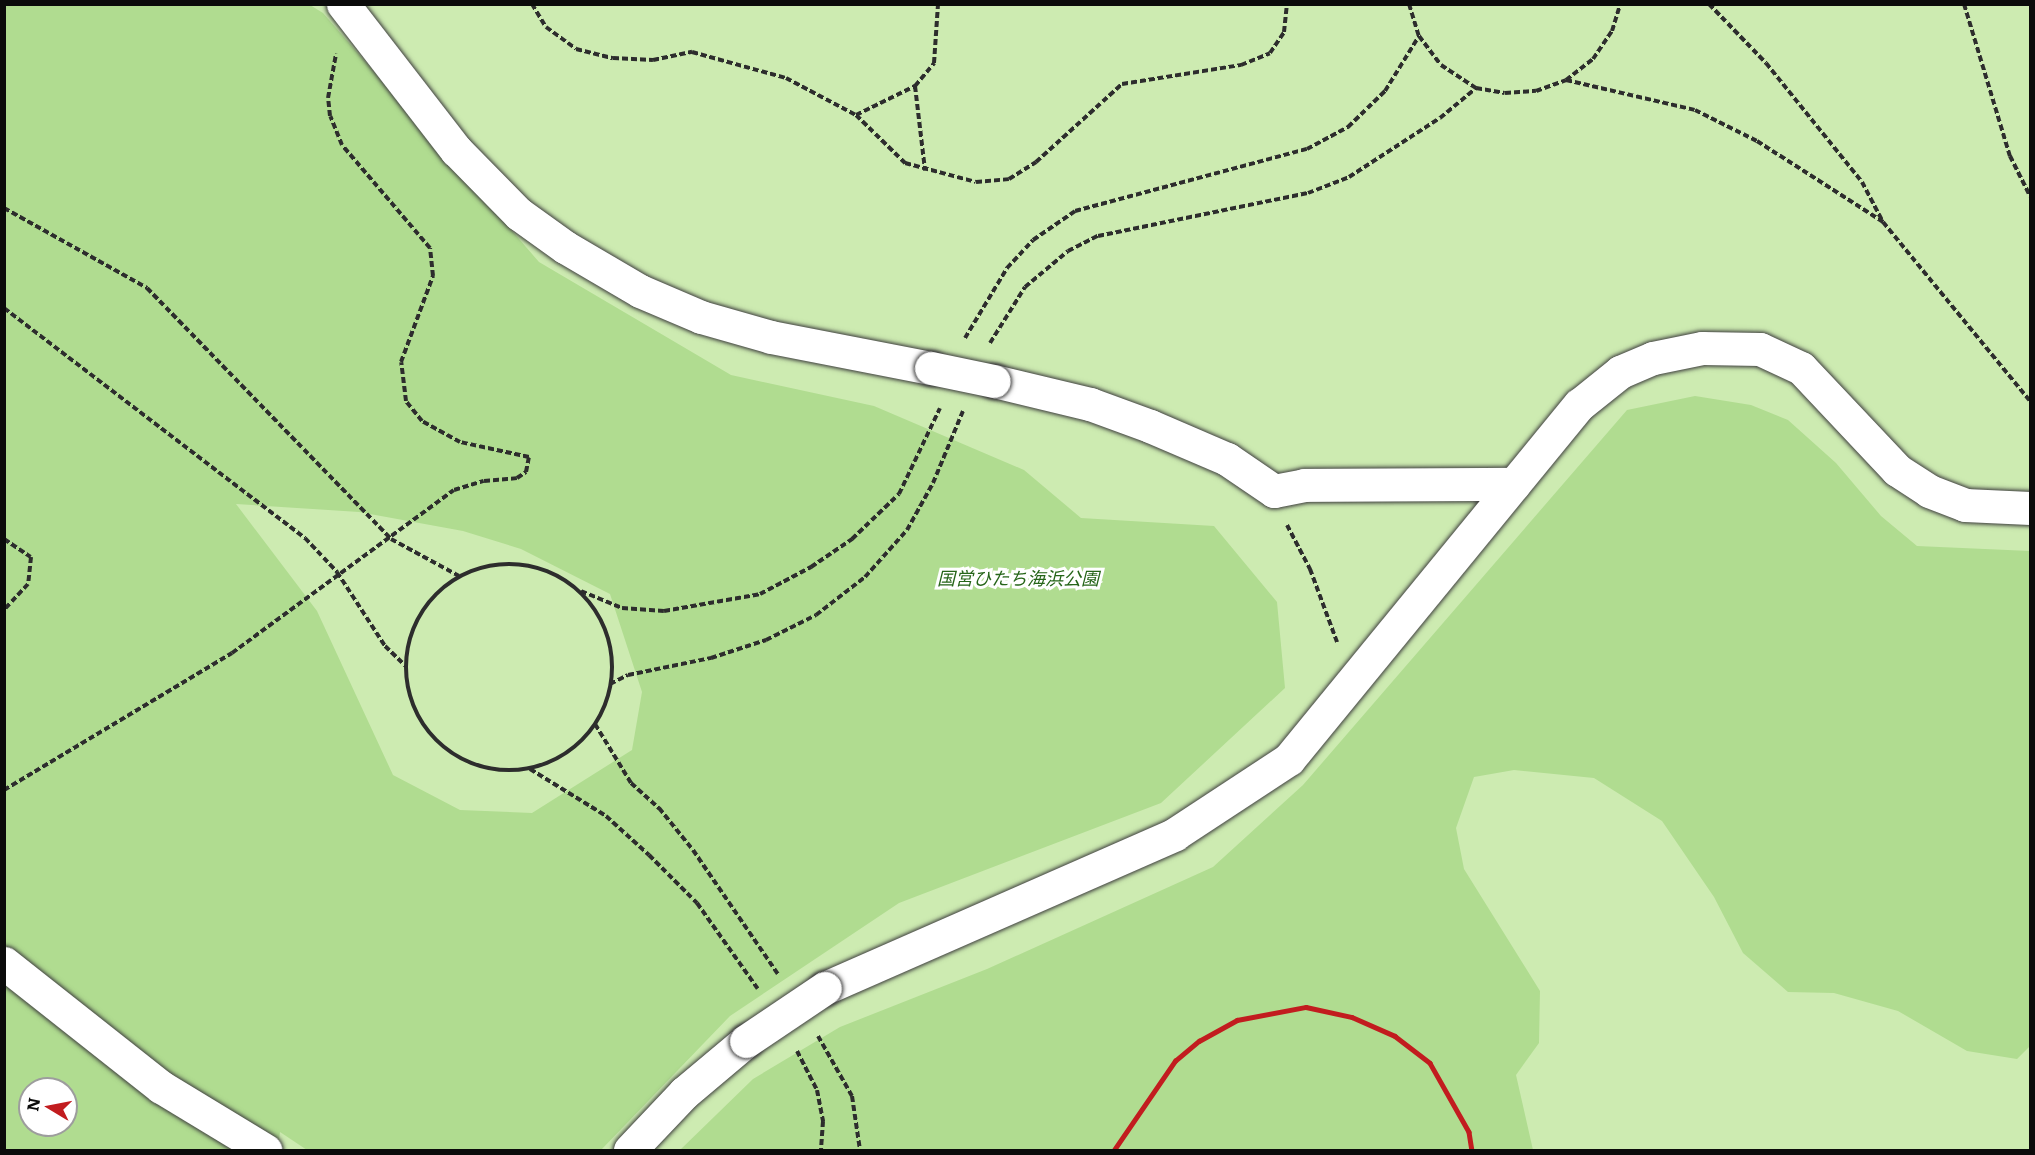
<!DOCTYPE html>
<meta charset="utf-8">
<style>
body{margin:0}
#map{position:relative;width:2035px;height:1155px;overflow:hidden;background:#fffbe9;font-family:Literata,"Noto Sans JP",serif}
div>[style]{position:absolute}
.green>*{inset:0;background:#cdebb1}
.forest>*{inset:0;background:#b0dc90}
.path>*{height:4px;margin-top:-2px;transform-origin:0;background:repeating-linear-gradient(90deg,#2d2d2d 0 6px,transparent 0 9px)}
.path>.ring{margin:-2px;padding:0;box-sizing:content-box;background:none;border:4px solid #2d2d2d;border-radius:50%}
.roads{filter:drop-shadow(0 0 2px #3e3e3e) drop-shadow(0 0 2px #3e3e3e)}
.minor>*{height:33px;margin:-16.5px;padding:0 16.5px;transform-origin:16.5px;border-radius:16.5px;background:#fff}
.rail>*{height:4.5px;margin:-2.25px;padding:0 2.25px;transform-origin:2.25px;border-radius:2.25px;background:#c21c1f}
.bridges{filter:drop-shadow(0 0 2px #3e3e3e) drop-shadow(0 0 2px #3e3e3e)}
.minor-bridge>*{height:33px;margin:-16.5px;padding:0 16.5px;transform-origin:16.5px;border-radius:16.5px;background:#fff}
span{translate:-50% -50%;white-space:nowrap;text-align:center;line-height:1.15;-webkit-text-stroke:6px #fff;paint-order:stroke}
.park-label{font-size:18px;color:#266519;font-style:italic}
.frame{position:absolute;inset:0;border:6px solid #0b0b0b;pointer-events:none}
.north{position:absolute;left:18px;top:1077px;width:60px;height:60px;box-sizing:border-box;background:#fff;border:2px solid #9d9d9d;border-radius:50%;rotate:280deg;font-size:16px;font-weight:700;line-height:24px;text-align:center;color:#0b0b0b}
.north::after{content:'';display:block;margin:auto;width:21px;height:27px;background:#c21c1f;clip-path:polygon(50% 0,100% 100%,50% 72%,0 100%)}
</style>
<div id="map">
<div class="green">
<i style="clip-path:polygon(evenodd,5px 5px,2030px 5px,2030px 1150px,5px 1150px,5px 5px,30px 1089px,66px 1089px,66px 1125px,30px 1125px,30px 1089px)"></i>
</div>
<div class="forest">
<i style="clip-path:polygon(evenodd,5px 5px,310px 5px,323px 13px,539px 262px,731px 375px,874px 406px,1024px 470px,1081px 518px,1214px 526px,1277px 602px,1285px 688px,1161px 803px,899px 903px,730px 1016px,601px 1150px,307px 1150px,280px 1132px,278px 1150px,5px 1150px,5px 5px,236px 504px,359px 512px,463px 531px,521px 549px,610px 594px,642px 692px,632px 750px,532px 813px,460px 810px,393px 775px,317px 611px,236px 504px,5px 5px,30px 1089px,66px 1089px,66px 1125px,30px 1125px,30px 1089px)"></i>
<i style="clip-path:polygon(1695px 396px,1751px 405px,1788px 420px,1836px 463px,1881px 516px,1917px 546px,2030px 551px,2030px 1046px,2017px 1059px,1967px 1051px,1898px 1011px,1834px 993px,1788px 992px,1743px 953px,1714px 897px,1662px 821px,1594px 778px,1514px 770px,1474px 777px,1456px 828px,1464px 869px,1540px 991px,1539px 1043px,1516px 1075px,1533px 1150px,680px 1150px,753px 1079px,840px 1027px,987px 969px,1213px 867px,1303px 785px,1627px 410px)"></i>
</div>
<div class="path">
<i style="left:532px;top:4px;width:27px;rotate:59deg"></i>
<i style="left:546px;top:27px;width:37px;rotate:36deg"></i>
<i style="left:576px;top:49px;width:38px;rotate:14deg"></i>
<i style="left:613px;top:58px;width:40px;rotate:2.9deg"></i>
<i style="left:653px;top:60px;width:40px;rotate:-12deg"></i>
<i style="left:692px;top:52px;width:98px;rotate:15.5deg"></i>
<i style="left:786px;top:78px;width:79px;rotate:27.9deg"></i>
<i style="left:856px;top:115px;width:69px;rotate:44.4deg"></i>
<i style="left:905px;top:163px;width:73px;rotate:15deg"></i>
<i style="left:976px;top:182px;width:33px;rotate:-5deg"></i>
<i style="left:1009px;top:179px;width:32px;rotate:-32deg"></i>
<i style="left:1036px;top:162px;width:116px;rotate:-42.2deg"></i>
<i style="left:1122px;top:84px;width:121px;rotate:-9.1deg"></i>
<i style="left:1241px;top:65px;width:31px;rotate:-22deg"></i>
<i style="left:1270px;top:53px;width:25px;rotate:-56deg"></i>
<i style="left:1284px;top:32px;width:28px;rotate:-84deg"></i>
<i style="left:1409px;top:4px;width:34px;rotate:73deg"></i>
<i style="left:1419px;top:36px;width:36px;rotate:53deg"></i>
<i style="left:1441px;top:65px;width:42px;rotate:33.3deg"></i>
<i style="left:1476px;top:88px;width:29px;rotate:10deg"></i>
<i style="left:1505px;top:93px;width:31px;rotate:-4deg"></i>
<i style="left:1536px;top:91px;width:32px;rotate:-20deg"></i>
<i style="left:1566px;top:80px;width:34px;rotate:-38deg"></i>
<i style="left:1593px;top:59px;width:34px;rotate:-56deg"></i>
<i style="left:1612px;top:31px;width:28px;rotate:-73deg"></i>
<i style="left:1709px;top:4px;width:82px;rotate:46deg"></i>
<i style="left:1766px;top:63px;width:153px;rotate:51.1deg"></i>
<i style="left:1862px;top:182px;width:45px;rotate:62.3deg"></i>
<i style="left:1964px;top:4px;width:159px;rotate:73.2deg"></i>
<i style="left:2010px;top:156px;width:45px;rotate:63.4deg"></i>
<i style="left:1566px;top:80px;width:132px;rotate:13.1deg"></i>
<i style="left:1695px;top:110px;width:69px;rotate:26.6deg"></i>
<i style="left:1757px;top:141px;width:150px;rotate:32.7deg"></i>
<i style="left:1883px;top:222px;width:232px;rotate:50.6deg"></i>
<i style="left:915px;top:86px;width:85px;rotate:83.2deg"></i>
<i style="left:856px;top:115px;width:66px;rotate:-26.2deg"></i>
<i style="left:915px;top:86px;width:30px;rotate:-50deg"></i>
<i style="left:934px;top:63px;width:59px;rotate:-86.1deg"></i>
<i style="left:4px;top:208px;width:164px;rotate:29.2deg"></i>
<i style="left:147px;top:288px;width:350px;rotate:45.8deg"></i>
<i style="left:391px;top:539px;width:77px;rotate:28.6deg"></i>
<i style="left:4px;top:308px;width:379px;rotate:37.4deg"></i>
<i style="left:305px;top:538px;width:47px;rotate:46.7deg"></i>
<i style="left:337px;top:572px;width:88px;rotate:57deg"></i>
<i style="left:385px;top:646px;width:28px;rotate:44deg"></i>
<i style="left:965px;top:338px;width:82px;rotate:-59deg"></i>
<i style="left:1007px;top:268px;width:38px;rotate:-47deg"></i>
<i style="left:1033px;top:240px;width:51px;rotate:-34.6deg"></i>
<i style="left:1075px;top:211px;width:240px;rotate:-15deg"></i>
<i style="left:1307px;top:149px;width:47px;rotate:-28.2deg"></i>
<i style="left:1348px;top:127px;width:52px;rotate:-44.2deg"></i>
<i style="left:1385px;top:91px;width:65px;rotate:-58.3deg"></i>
<i style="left:990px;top:343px;width:66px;rotate:-58deg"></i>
<i style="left:1025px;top:287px;width:56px;rotate:-39.9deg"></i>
<i style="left:1068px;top:251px;width:34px;rotate:-27deg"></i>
<i style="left:1098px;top:236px;width:214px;rotate:-11.6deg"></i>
<i style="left:1308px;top:193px;width:44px;rotate:-21.3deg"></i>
<i style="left:1349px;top:177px;width:108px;rotate:-33deg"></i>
<i style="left:1440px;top:118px;width:47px;rotate:-39.8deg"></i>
<i style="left:1287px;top:525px;width:50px;rotate:62.4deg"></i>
<i style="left:1310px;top:569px;width:78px;rotate:69.7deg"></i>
<i style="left:4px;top:539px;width:32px;rotate:34deg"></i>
<i style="left:31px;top:557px;width:27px;rotate:96deg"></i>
<i style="left:28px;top:584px;width:35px;rotate:133deg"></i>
<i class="ring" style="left:406px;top:564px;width:202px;height:202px"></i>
<i style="left:581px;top:591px;width:44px;rotate:22.5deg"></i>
<i style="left:622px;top:608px;width:42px;rotate:4.1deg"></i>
<i style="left:664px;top:611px;width:97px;rotate:-10deg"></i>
<i style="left:760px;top:594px;width:58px;rotate:-27.9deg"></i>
<i style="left:811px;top:567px;width:50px;rotate:-34.3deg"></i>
<i style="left:852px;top:539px;width:65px;rotate:-43.8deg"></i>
<i style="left:899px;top:494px;width:95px;rotate:-64.5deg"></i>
<i style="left:610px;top:684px;width:20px;rotate:-27deg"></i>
<i style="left:628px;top:675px;width:85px;rotate:-11.6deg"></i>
<i style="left:711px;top:658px;width:58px;rotate:-18.1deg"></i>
<i style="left:766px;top:640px;width:56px;rotate:-26.6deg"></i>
<i style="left:816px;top:615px;width:62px;rotate:-37.8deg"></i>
<i style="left:865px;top:577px;width:63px;rotate:-48.2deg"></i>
<i style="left:907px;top:530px;width:54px;rotate:-61deg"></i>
<i style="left:933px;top:483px;width:78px;rotate:-67.4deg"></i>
<i style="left:595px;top:724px;width:69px;rotate:58.6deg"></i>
<i style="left:631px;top:783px;width:38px;rotate:42deg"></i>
<i style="left:659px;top:808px;width:54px;rotate:51deg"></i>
<i style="left:693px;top:850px;width:150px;rotate:55.6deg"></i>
<i style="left:530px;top:769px;width:89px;rotate:31.7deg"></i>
<i style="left:606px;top:816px;width:58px;rotate:42.2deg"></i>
<i style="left:649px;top:855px;width:68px;rotate:45deg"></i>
<i style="left:697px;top:903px;width:105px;rotate:54.7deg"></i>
<i style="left:4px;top:790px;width:266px;rotate:-31deg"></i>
<i style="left:232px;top:653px;width:275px;rotate:-36.3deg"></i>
<i style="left:454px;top:490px;width:31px;rotate:-17deg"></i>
<i style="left:484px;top:481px;width:33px;rotate:-5deg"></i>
<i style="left:517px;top:478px;width:11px;rotate:-34deg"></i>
<i style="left:526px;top:472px;width:15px;rotate:-79deg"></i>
<i style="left:529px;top:457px;width:71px;rotate:-167.7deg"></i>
<i style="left:460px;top:442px;width:43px;rotate:-151.1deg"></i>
<i style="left:422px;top:421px;width:26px;rotate:-129deg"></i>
<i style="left:406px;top:401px;width:39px;rotate:-97deg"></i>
<i style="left:401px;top:362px;width:92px;rotate:-69.6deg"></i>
<i style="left:433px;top:276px;width:28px;rotate:-96deg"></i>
<i style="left:430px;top:248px;width:135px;rotate:-130.5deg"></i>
<i style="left:342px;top:145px;width:31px;rotate:-112deg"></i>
<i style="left:330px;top:116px;width:18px;rotate:-96deg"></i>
<i style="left:328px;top:98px;width:45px;rotate:-79.7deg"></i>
<i style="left:818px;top:1036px;width:69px;rotate:60.5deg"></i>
<i style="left:852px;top:1096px;width:55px;rotate:81.6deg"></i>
<i style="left:797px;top:1051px;width:44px;rotate:62.9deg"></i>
<i style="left:817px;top:1090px;width:32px;rotate:79deg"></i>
<i style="left:823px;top:1121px;width:29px;rotate:94deg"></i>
</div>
<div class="roads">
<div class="minor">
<i style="left:343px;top:4px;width:185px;rotate:52.3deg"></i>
<i style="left:456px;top:150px;width:90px;rotate:45.5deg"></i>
<i style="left:519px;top:214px;width:57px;rotate:35.7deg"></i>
<i style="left:565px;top:247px;width:87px;rotate:30.4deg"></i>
<i style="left:640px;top:291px;width:66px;rotate:23.1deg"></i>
<i style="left:701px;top:317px;width:73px;rotate:15.9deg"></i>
<i style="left:771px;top:337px;width:163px;rotate:11deg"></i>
<i style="left:994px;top:381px;width:99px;rotate:13.5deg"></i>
<i style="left:1090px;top:404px;width:64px;rotate:20.1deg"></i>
<i style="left:1150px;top:426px;width:84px;rotate:23.2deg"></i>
<i style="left:1227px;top:459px;width:57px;rotate:34.2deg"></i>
<i style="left:1274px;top:491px;width:31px;rotate:-11deg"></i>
<i style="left:1304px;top:485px;width:210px;rotate:-0.3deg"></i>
<i style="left:4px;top:963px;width:200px;rotate:38.3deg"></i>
<i style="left:161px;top:1087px;width:122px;rotate:31.2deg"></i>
<i style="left:825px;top:988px;width:382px;rotate:-23.7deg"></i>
<i style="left:1175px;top:834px;width:136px;rotate:-33.3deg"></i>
<i style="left:1289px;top:759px;width:458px;rotate:-50.7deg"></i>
<i style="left:1579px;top:405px;width:53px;rotate:-38.8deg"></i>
<i style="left:1620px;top:372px;width:36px;rotate:-23deg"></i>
<i style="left:1653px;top:358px;width:50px;rotate:-11.5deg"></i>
<i style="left:1702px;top:348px;width:58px;rotate:1deg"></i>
<i style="left:1760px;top:349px;width:45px;rotate:24.9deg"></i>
<i style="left:1801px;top:368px;width:140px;rotate:46.7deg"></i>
<i style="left:1897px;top:470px;width:38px;rotate:33deg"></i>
<i style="left:1929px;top:491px;width:39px;rotate:21deg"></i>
<i style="left:1965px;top:505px;width:65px;rotate:2.6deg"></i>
<i style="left:630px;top:1150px;width:79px;rotate:-46.5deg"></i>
<i style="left:684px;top:1093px;width:81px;rotate:-40deg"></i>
</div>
</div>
<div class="rail">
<i style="left:1114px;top:1150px;width:108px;rotate:-55.6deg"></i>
<i style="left:1175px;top:1061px;width:31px;rotate:-40deg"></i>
<i style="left:1199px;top:1041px;width:43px;rotate:-28.9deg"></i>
<i style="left:1237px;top:1020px;width:70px;rotate:-10.7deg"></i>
<i style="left:1306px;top:1007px;width:47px;rotate:12.3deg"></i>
<i style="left:1352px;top:1017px;width:47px;rotate:23.8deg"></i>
<i style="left:1395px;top:1036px;width:44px;rotate:37.6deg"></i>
<i style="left:1430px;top:1063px;width:79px;rotate:60.5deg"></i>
<i style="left:1469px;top:1132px;width:18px;rotate:81deg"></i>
</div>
<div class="bridges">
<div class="minor-bridge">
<i style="left:931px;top:368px;width:64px;rotate:11.7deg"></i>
<i style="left:746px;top:1041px;width:95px;rotate:-33.9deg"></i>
</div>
</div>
<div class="park-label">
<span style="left:1018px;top:578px">国営ひたち海浜公園</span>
</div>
<div class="frame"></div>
<div class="north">N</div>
</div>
